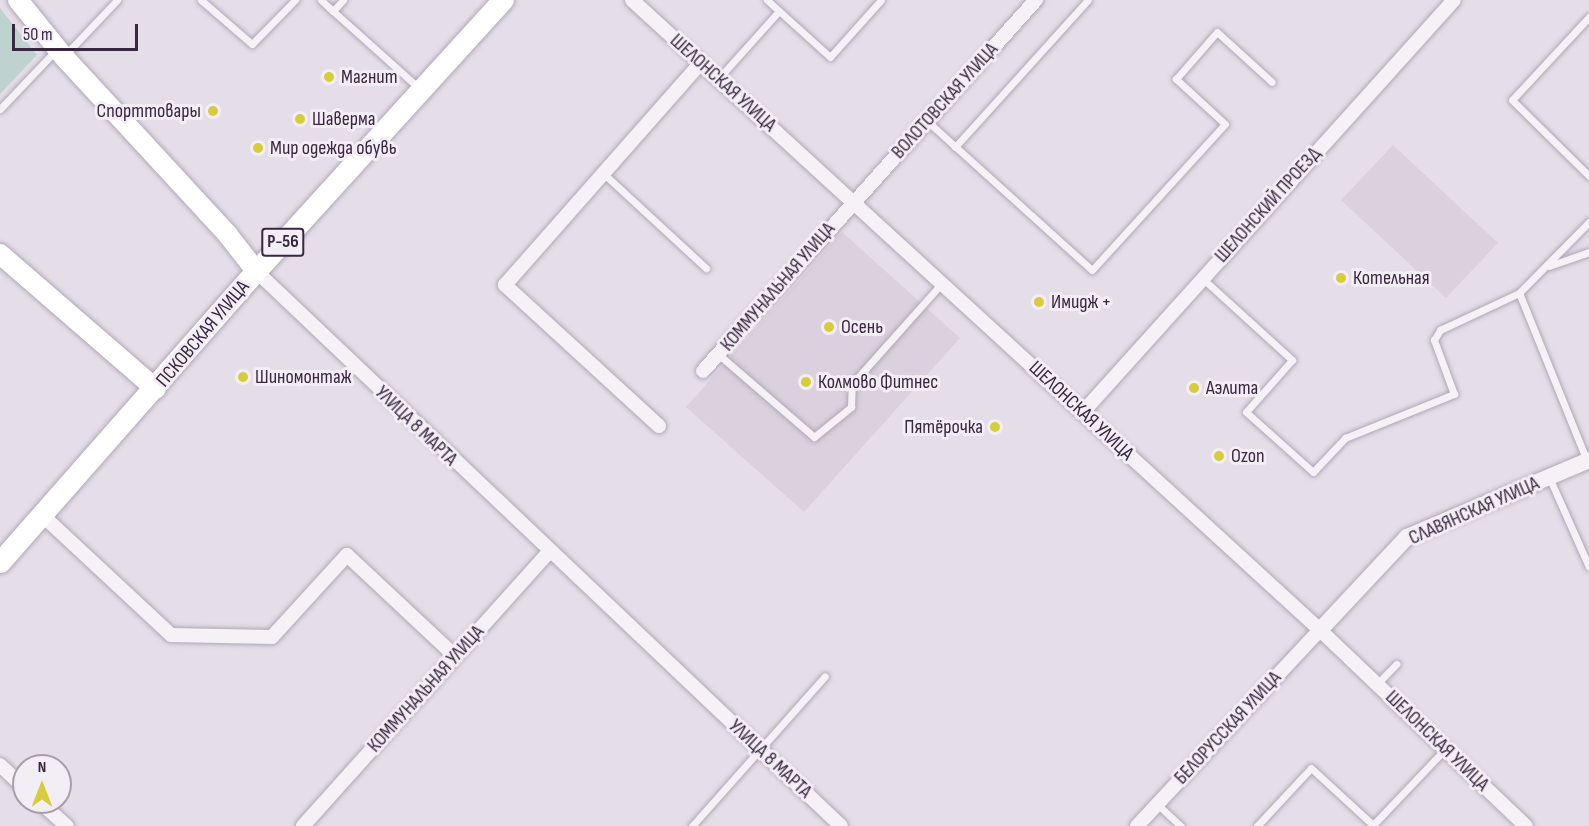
<!DOCTYPE html>
<meta charset="utf-8">
<style>
body{margin:0}
#map{position:relative;width:1589px;height:826px;overflow:hidden;background:#e5dee9;font-family:"Sofia Sans Condensed",sans-serif}
div>[style]{position:absolute}
.built>*{inset:0;background:#dad0de}
.green>*{inset:0;background:#bed3d0}
.roads{filter:drop-shadow(0 0 2px #b1a7b6) drop-shadow(0 0 2px #b1a7b6)}
.service>*{height:7px;margin:-3.5px;padding:0 3.5px;transform-origin:3.5px;border-radius:3.5px;background:#f5f1f7}
.minor>*{height:14px;margin:-7px;padding:0 7px;transform-origin:7px;border-radius:7px;background:#f5f1f7}
.tertiary>*{height:16px;margin:-8px;padding:0 8px;transform-origin:8px;border-radius:8px;background:#f5f1f7}
.secondary>*{height:20px;margin:-10px;padding:0 10px;transform-origin:10px;border-radius:10px;background:#fff}
.primary>*{height:21px;margin:-10.5px;padding:0 10.5px;transform-origin:10.5px;border-radius:10.5px;background:#fff}
.dots>*{width:16px;height:16px;translate:-50% -50%;box-sizing:border-box;border:3px solid #f3edf6;border-radius:50%}
span{translate:-50% -50%;white-space:nowrap;text-align:center;line-height:1.15;-webkit-text-stroke:6px #f3edf6;paint-order:stroke}
.shield-label span{padding:2px 4px;background:#f3edf6;border:2px solid;border-radius:4px;-webkit-text-stroke-width:0}
.shield-label{font-size:18px;color:#392640;font-weight:700}
.poi-label{font-size:20px;color:#392640}
.left{translate:0 -50%;text-align:left}
.right{translate:-100% -50%;text-align:right}
.street-label{font-size:20px;color:#392640}
.north{position:absolute;left:12px;top:754px;width:60px;height:60px;box-sizing:border-box;background:#f3edf6;border:2px solid #a99dad;border-radius:50%;rotate:0deg;font-size:16px;font-weight:700;line-height:24px;text-align:center;color:#392640}
.north::after{content:'';display:block;margin:auto;width:21px;height:27px;background:#d7cc39;clip-path:polygon(50% 0,100% 100%,50% 72%,0 100%)}
.scale{position:absolute;left:12px;top:24px;width:126px;height:27px;box-sizing:border-box;border:3px solid #392640;border-top:0;padding-left:8px;font-size:18px;line-height:21px;white-space:nowrap;color:#392640;-webkit-text-stroke:4px #f3edf6;paint-order:stroke}
</style>
<div id="map">
<div class="built">
<i style="clip-path:polygon(1393px 145px,1498px 243px,1446px 298px,1341px 200px)"></i>
<i style="clip-path:polygon(842px 232px,960px 338px,804px 512px,686px 407px)"></i>
</div>
<div class="green">
<i style="clip-path:polygon(0 8px,37px 55px,0 94px)"></i>
</div>
<div class="roads">
<div class="service">
<i style="left:201px;top:0;width:67px;rotate:40.8deg"></i>
<i style="left:252px;top:44px;width:62px;rotate:-45.7deg"></i>
<i style="left:321px;top:0;width:16px;rotate:43deg"></i>
<i style="left:343px;top:0;width:15px;rotate:132deg"></i>
<i style="left:333px;top:11px;width:117px;rotate:41.9deg"></i>
<i style="left:767px;top:0;width:85px;rotate:42.1deg"></i>
<i style="left:830px;top:57px;width:76px;rotate:-48.2deg"></i>
<i style="left:1589px;top:17px;width:113px;rotate:132.9deg"></i>
<i style="left:1512px;top:100px;width:108px;rotate:44.6deg"></i>
<i style="left:65px;top:55px;width:76px;rotate:-46.6deg"></i>
<i style="left:718px;top:79px;width:91px;rotate:-48.1deg"></i>
<i style="left:0;top:109px;width:81px;rotate:-46.5deg"></i>
<i style="left:927px;top:121px;width:222px;rotate:42.1deg"></i>
<i style="left:1092px;top:270px;width:197px;rotate:-47.7deg"></i>
<i style="left:1225px;top:124px;width:67px;rotate:-137.4deg"></i>
<i style="left:1176px;top:79px;width:62px;rotate:-48.9deg"></i>
<i style="left:1217px;top:32px;width:74px;rotate:42.3deg"></i>
<i style="left:955px;top:147px;width:198px;rotate:-47.9deg"></i>
<i style="left:604px;top:174px;width:139px;rotate:42.7deg"></i>
<i style="left:1549px;top:266px;width:42px;rotate:-19.3deg"></i>
<i style="left:1202px;top:278px;width:122px;rotate:42.3deg"></i>
<i style="left:1292px;top:360px;width:69px;rotate:131.5deg"></i>
<i style="left:1246px;top:412px;width:90px;rotate:41.8deg"></i>
<i style="left:1313px;top:472px;width:47px;rotate:-46.7deg"></i>
<i style="left:1345px;top:438px;width:118px;rotate:-22deg"></i>
<i style="left:1454px;top:394px;width:58px;rotate:-110.3deg"></i>
<i style="left:1434px;top:340px;width:12px;rotate:-59deg"></i>
<i style="left:1440px;top:330px;width:87px;rotate:-25.1deg"></i>
<i style="left:718px;top:354px;width:127px;rotate:40.8deg"></i>
<i style="left:814px;top:437px;width:48px;rotate:-39deg"></i>
<i style="left:851px;top:407px;width:23px;rotate:-88deg"></i>
<i style="left:852px;top:384px;width:135px;rotate:-48.3deg"></i>
<i style="left:1587px;top:461px;width:181px;rotate:-112deg"></i>
<i style="left:1519px;top:293px;width:100px;rotate:-45.4deg"></i>
<i style="left:1549px;top:477px;width:98px;rotate:66deg"></i>
<i style="left:1377px;top:684px;width:28px;rotate:-46deg"></i>
<i style="left:1157px;top:804px;width:33px;rotate:43deg"></i>
<i style="left:692px;top:826px;width:200px;rotate:-48.4deg"></i>
<i style="left:1257px;top:826px;width:79px;rotate:-47deg"></i>
<i style="left:1311px;top:768px;width:84px;rotate:42.6deg"></i>
<i style="left:1373px;top:825px;width:105px;rotate:-46.5deg"></i>
</div>
<div class="minor">
<i style="left:632px;top:0;width:933px;rotate:42.48deg"></i>
<i style="left:1320px;top:630px;width:284px;rotate:43.6deg"></i>
<i style="left:256px;top:271px;width:806px;rotate:43.49deg"></i>
<i style="left:703px;top:371px;width:499px;rotate:-48.1deg"></i>
<i style="left:1083px;top:412px;width:554px;rotate:-48deg"></i>
<i style="left:659px;top:426px;width:209px;rotate:-137.5deg"></i>
<i style="left:505px;top:285px;width:296px;rotate:-48.6deg"></i>
<i style="left:42px;top:515px;width:176px;rotate:42.9deg"></i>
<i style="left:171px;top:635px;width:101px;rotate:1.1deg"></i>
<i style="left:272px;top:637px;width:111px;rotate:-47.6deg"></i>
<i style="left:347px;top:555px;width:148px;rotate:43.1deg"></i>
<i style="left:0;top:765px;width:33px;rotate:43deg"></i>
<i style="left:40px;top:802px;width:36px;rotate:42deg"></i>
<i style="left:303px;top:826px;width:368px;rotate:-48.1deg"></i>
<i style="left:1137px;top:826px;width:268px;rotate:-47deg"></i>
</div>
<div class="tertiary">
<i style="left:1320px;top:630px;width:127px;rotate:-46.9deg"></i>
<i style="left:1407px;top:537px;width:198px;rotate:-22.9deg"></i>
</div>
<div class="secondary">
<i style="left:18px;top:0;width:73px;rotate:51.1deg"></i>
<i style="left:64px;top:57px;width:242px;rotate:47.3deg"></i>
<i style="left:228px;top:235px;width:46px;rotate:52.1deg"></i>
<i style="left:0;top:254px;width:206px;rotate:40.9deg"></i>
</div>
<div class="primary">
<i style="left:0;top:562px;width:388px;rotate:-48.7deg"></i>
<i style="left:256px;top:271px;width:367px;rotate:-47.7deg"></i>
</div>
</div>
<div class="dots">
<i style="left:329px;top:77px;background:#d7cc39"></i>
<i style="left:213px;top:111px;background:#d7cc39"></i>
<i style="left:300px;top:119px;background:#d7cc39"></i>
<i style="left:258px;top:148px;background:#d7cc39"></i>
<i style="left:1341px;top:278px;background:#d7cc39"></i>
<i style="left:1039px;top:302px;background:#d7cc39"></i>
<i style="left:829px;top:327px;background:#d7cc39"></i>
<i style="left:243px;top:377px;background:#d7cc39"></i>
<i style="left:806px;top:382px;background:#d7cc39"></i>
<i style="left:1194px;top:388px;background:#d7cc39"></i>
<i style="left:995px;top:427px;background:#d7cc39"></i>
<i style="left:1219px;top:456px;background:#d7cc39"></i>
</div>
<div class="shield-label">
<span style="left:283px;top:242px">Р-56</span>
</div>
<div class="poi-label">
<span class="left" style="left:341px;top:77px">Магнит</span>
<span class="right" style="left:201px;top:111px">Спорттовары</span>
<span class="left" style="left:312px;top:119px">Шаверма</span>
<span class="left" style="left:270px;top:148px">Мир одежда обувь</span>
<span class="left" style="left:1353px;top:278px">Котельная</span>
<span class="left" style="left:1051px;top:302px">Имидж +</span>
<span class="left" style="left:841px;top:327px">Осень</span>
<span class="left" style="left:255px;top:377px">Шиномонтаж</span>
<span class="left" style="left:818px;top:382px">Колмово Фитнес</span>
<span class="left" style="left:1206px;top:388px">Аэлита</span>
<span class="right" style="left:983px;top:427px">Пятёрочка</span>
<span class="left" style="left:1231px;top:456px">Ozon</span>
</div>
<div class="street-label">
<span style="left:723px;top:83px;rotate:42deg">ШЕЛОНСКАЯ УЛИЦА</span>
<span style="left:945px;top:101px;rotate:-48deg">ВОЛОТОВСКАЯ УЛИЦА</span>
<span style="left:1268px;top:205px;rotate:-48deg">ШЕЛОНСКИЙ ПРОЕЗД</span>
<span style="left:778px;top:287px;rotate:-49deg">КОММУНАЛЬНАЯ УЛИЦА</span>
<span style="left:203px;top:334px;rotate:-50deg">ПСКОВСКАЯ УЛИЦА</span>
<span style="left:1081px;top:411px;rotate:43deg">ШЕЛОНСКАЯ УЛИЦА</span>
<span style="left:416px;top:426px;rotate:44deg">УЛИЦА 8 МАРТА</span>
<span style="left:1474px;top:511px;rotate:-24deg">СЛАВЯНСКАЯ УЛИЦА</span>
<span style="left:426px;top:689px;rotate:-48deg">КОММУНАЛЬНАЯ УЛИЦА</span>
<span style="left:1228px;top:728px;rotate:-47deg">БЕЛОРУССКАЯ УЛИЦА</span>
<span style="left:1437px;top:741px;rotate:44deg">ШЕЛОНСКАЯ УЛИЦА</span>
<span style="left:770px;top:759px;rotate:43deg">УЛИЦА 8 МАРТА</span>
</div>
<div class="north">N</div>
<div class="scale">50 m</div>
</div>
